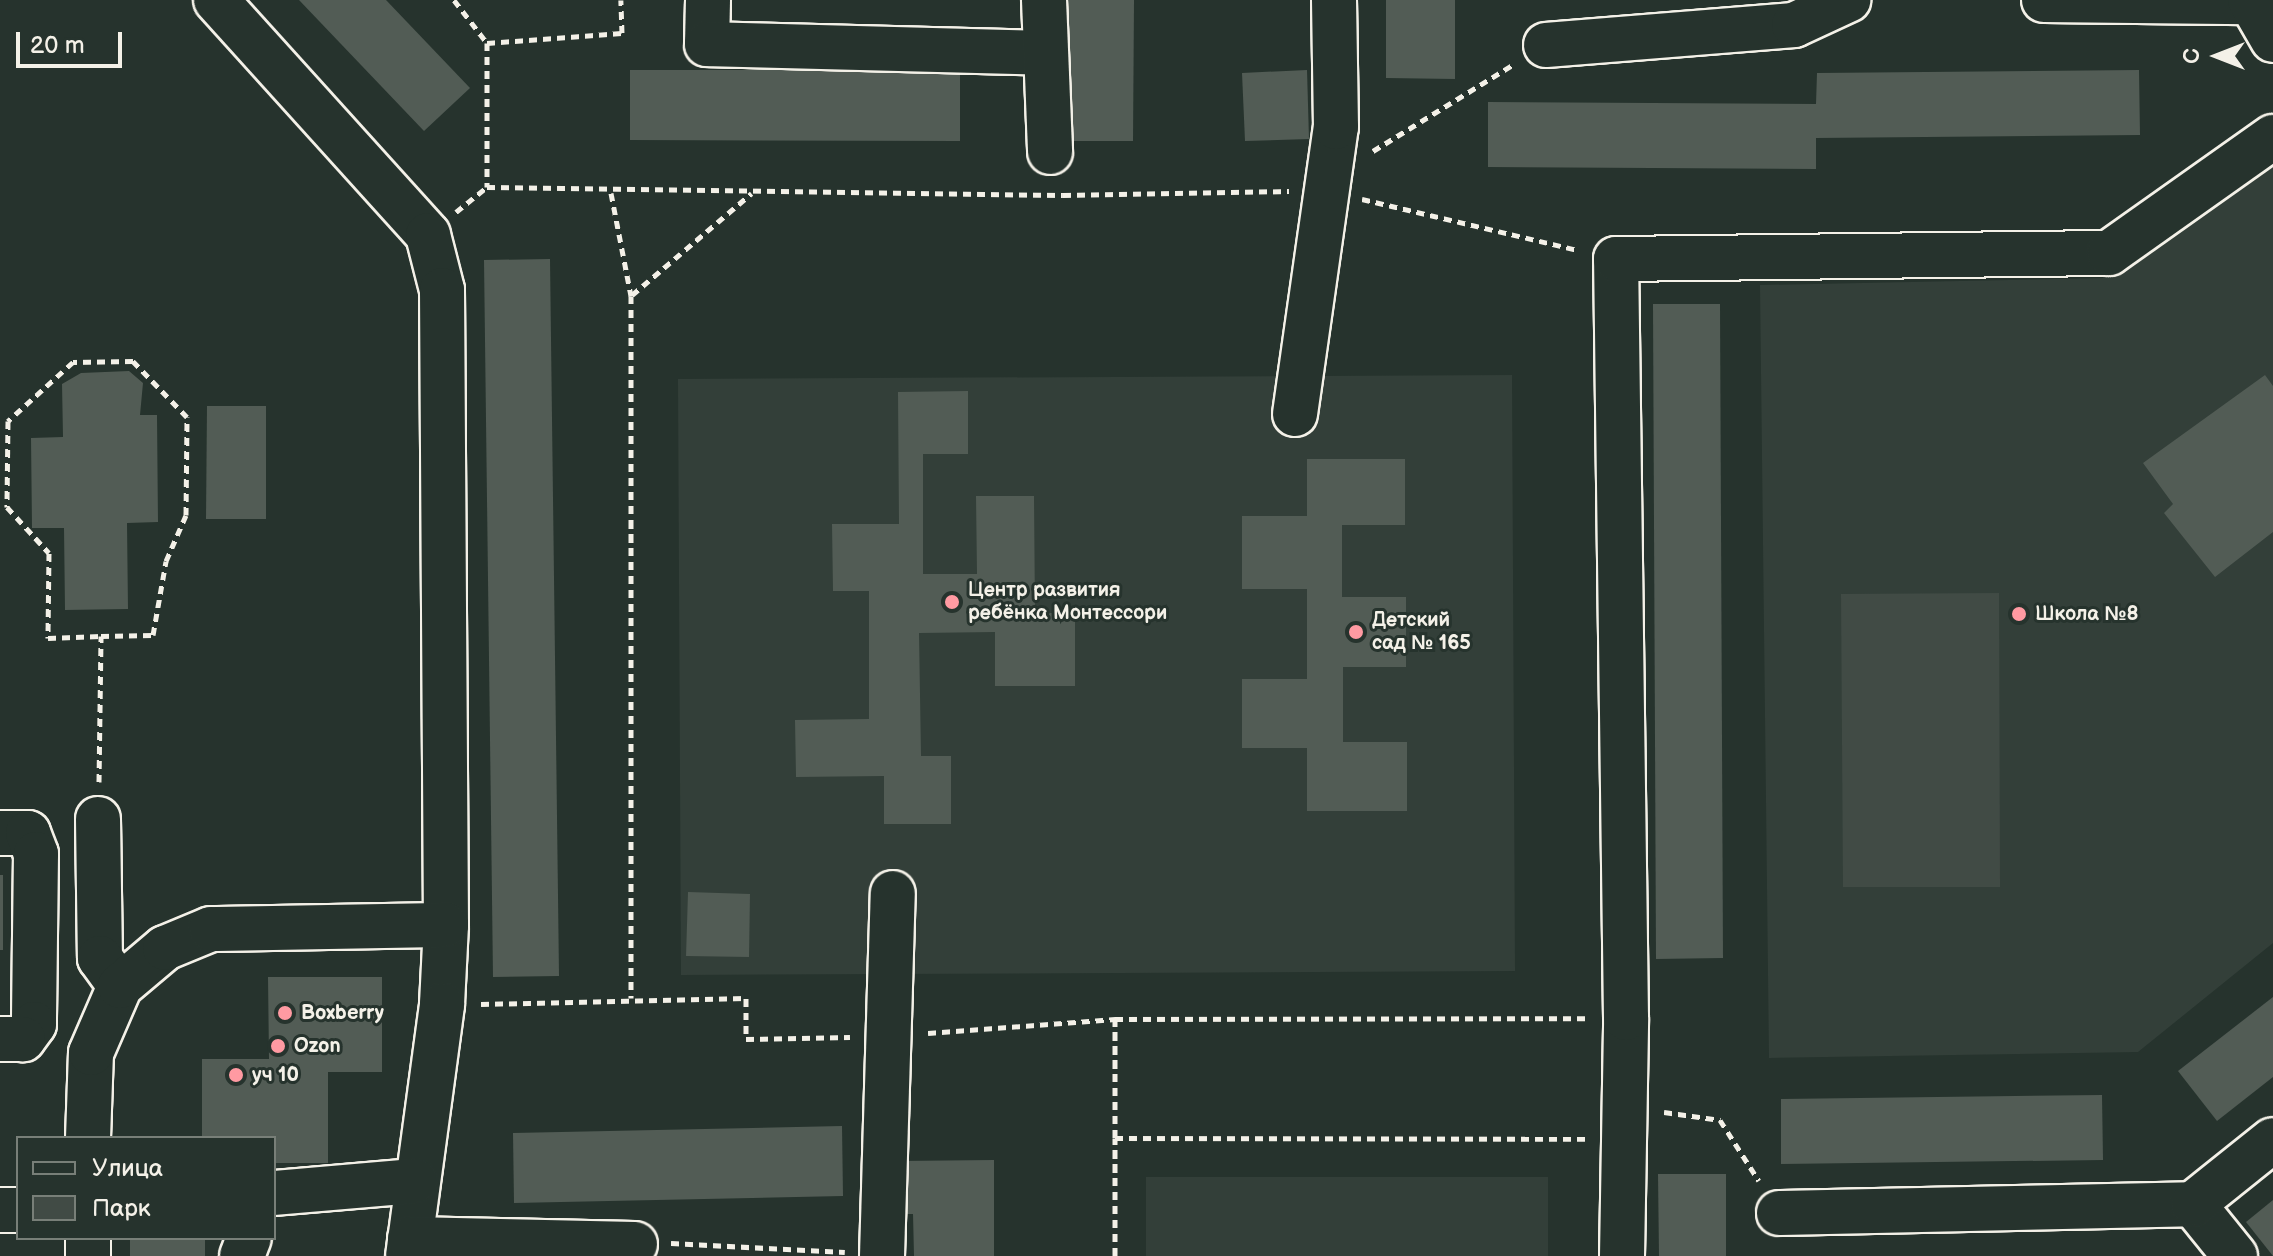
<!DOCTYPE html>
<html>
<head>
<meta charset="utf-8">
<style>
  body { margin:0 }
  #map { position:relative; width:2273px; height:1256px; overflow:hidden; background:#26332d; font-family:"Balsamiq Sans",sans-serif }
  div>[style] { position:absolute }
  .built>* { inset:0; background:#333f39 }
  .green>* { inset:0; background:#414b45 }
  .building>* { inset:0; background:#525c55 }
  .path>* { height:5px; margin-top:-2.5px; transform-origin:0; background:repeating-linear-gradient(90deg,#f4f1e8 0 8px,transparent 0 14px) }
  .roads { filter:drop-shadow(2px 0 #f4f1e8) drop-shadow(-2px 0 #f4f1e8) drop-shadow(0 2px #f4f1e8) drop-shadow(0 -2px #f4f1e8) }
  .minor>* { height:44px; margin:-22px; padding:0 22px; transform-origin:22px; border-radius:22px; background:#26332d }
  .dots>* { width:22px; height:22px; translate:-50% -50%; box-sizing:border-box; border:4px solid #26332d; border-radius:50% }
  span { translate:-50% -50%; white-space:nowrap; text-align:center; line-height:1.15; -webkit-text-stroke:6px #26332d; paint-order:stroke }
  .poi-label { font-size:20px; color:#f4f1e8; font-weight:700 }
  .left { translate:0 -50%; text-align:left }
  .legend { position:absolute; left:16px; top:1136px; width:260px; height:104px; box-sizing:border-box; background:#26332d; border:2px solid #787f78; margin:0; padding:10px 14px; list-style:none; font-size:24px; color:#f4f1e8 }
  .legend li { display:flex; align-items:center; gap:16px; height:40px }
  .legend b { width:40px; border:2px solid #787f78 }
  .north { position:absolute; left:2177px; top:16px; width:80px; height:80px; -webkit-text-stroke:6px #26332d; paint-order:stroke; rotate:270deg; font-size:22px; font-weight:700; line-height:32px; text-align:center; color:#f4f1e8 }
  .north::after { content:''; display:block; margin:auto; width:28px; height:36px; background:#f4f1e8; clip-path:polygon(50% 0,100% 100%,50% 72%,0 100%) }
  .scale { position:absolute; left:16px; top:32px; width:106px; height:36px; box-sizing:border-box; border:4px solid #f4f1e8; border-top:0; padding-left:10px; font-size:24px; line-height:28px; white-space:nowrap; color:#f4f1e8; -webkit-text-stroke:6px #26332d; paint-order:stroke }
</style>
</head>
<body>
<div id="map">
  <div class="built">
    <i style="clip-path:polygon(2273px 151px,2273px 943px,2138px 1052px,1769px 1058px,1760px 285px,2104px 278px)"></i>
    <i style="clip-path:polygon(1512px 375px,1515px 971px,681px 975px,678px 379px)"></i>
    <i style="clip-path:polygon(1146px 1177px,1548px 1177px,1548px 1256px,1146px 1256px)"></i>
  </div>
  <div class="green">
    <i style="clip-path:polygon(1999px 593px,2000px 887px,1843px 887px,1841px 594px)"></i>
  </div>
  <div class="building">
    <i style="clip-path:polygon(299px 0,386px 0,470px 88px,424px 131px)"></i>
    <i style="clip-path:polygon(1067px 0,1134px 0,1133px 141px,1066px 141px)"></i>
    <i style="clip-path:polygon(1386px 0,1455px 0,1455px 79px,1386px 78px)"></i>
    <i style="clip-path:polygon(630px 70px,960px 70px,960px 141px,630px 140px)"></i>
    <i style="clip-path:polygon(1307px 70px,1309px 139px,1245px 141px,1242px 73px)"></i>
    <i style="clip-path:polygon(2139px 70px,2140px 135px,1816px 138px,1816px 169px,1488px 167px,1488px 102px,1816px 104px,1817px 73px)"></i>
    <i style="clip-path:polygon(550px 259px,559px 976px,493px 977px,484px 260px)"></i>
    <i style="clip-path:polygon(1653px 304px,1720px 304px,1723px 958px,1656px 959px)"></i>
    <i style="clip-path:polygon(129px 371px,143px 383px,140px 415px,157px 415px,158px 522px,127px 523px,128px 609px,65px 610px,64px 528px,32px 528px,31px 438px,63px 437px,62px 384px,81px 373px)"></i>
    <i style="clip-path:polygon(2265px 375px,2273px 386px,2273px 532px,2215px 577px,2164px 513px,2173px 504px,2143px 463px)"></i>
    <i style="clip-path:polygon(968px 391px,968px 454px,923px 454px,923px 574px,977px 574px,976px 496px,1034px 496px,1035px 613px,1075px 613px,1075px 686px,995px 686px,995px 632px,919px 633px,921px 756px,951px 756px,951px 824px,884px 824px,884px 776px,796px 777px,795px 720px,869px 719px,869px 591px,833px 591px,832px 524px,899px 524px,898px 392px)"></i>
    <i style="clip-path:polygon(207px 406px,266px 406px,266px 519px,206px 519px)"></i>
    <i style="clip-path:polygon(1307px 459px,1405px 459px,1405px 525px,1342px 525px,1342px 597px,1406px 597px,1406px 667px,1343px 667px,1343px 742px,1407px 742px,1407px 811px,1307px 811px,1307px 748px,1242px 748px,1242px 679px,1307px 679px,1307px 589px,1242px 589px,1242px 516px,1307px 516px)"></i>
    <i style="clip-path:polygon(0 875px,3px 875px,3px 950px,0 950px)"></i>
    <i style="clip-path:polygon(688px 892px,750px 894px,749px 957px,686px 956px)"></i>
    <i style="clip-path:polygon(268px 977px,382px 977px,382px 1072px,328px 1072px,328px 1163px,274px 1163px,274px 1138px,202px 1138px,202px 1059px,269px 1059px)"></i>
    <i style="clip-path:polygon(2273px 997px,2273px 1077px,2217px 1121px,2178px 1071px)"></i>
    <i style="clip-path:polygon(2102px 1095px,2103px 1160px,1781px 1164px,1781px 1099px)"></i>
    <i style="clip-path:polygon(842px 1126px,843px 1196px,514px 1203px,513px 1133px)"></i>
    <i style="clip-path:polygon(994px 1160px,994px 1256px,914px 1256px,913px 1214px,898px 1214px,898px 1161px)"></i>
    <i style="clip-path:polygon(1658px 1174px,1726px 1174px,1726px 1256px,1659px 1256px)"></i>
    <i style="clip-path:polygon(2273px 1200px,2273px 1256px,2246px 1222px)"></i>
    <i style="clip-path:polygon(130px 1238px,205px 1238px,205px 1256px,130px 1256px)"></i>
  </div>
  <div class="path">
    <i style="left:454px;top:0;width:54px;rotate:52.5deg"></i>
    <i style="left:487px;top:43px;width:144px;rotate:90deg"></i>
    <i style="left:487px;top:43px;width:135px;rotate:-4.2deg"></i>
    <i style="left:622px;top:33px;width:33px;rotate:-92deg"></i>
    <i style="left:1373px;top:151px;width:166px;rotate:-31.7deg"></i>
    <i style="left:611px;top:193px;width:105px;rotate:79deg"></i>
    <i style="left:631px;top:296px;width:702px;rotate:90deg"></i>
    <i style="left:1362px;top:199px;width:222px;rotate:13.3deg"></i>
    <i style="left:456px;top:212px;width:40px;rotate:-39deg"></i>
    <i style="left:487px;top:187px;width:576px;rotate:0.8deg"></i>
    <i style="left:1063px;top:195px;width:226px;rotate:-1deg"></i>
    <i style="left:632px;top:295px;width:157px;rotate:-40.4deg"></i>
    <i style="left:99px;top:782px;width:146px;rotate:-89.2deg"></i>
    <i style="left:101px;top:636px;width:52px;rotate:-1.1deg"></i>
    <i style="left:153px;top:635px;width:75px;rotate:-80deg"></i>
    <i style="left:166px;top:561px;width:50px;rotate:-66.5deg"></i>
    <i style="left:186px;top:515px;width:98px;rotate:-89.4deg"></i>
    <i style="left:187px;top:417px;width:78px;rotate:-134deg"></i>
    <i style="left:133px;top:361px;width:60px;rotate:179deg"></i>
    <i style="left:73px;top:362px;width:88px;rotate:137.8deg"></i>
    <i style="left:8px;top:421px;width:86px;rotate:90.7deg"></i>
    <i style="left:7px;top:507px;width:62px;rotate:47.6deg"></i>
    <i style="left:49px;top:553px;width:85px;rotate:90.7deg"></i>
    <i style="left:48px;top:638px;width:53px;rotate:-2.2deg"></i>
    <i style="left:481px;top:1004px;width:265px;rotate:-1.3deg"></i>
    <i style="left:746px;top:998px;width:41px;rotate:90deg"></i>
    <i style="left:746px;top:1039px;width:104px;rotate:-1.1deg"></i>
    <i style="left:928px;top:1033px;width:188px;rotate:-4.3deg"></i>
    <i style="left:1115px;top:1019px;width:474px;rotate:-0.1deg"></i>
    <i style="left:1664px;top:1112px;width:57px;rotate:8.1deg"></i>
    <i style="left:1720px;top:1120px;width:72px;rotate:57.4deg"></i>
    <i style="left:1115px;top:1138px;width:119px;rotate:-90deg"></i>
    <i style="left:671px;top:1243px;width:174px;rotate:3deg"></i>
    <i style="left:1115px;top:1256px;width:118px;rotate:-90deg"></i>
    <i style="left:1115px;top:1138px;width:472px;rotate:0.1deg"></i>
  </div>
  <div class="roads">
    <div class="minor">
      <i style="left:216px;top:0;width:316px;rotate:47.9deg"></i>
      <i style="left:428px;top:235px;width:57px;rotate:75.7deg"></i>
      <i style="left:442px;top:290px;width:635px;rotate:89.64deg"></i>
      <i style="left:446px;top:925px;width:80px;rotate:92.9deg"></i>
      <i style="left:442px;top:1005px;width:253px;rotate:97.7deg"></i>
      <i style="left:708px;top:0;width:44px;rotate:91.3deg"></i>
      <i style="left:707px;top:44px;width:336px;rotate:1.5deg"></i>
      <i style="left:1044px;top:0;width:152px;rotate:87.7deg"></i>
      <i style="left:2044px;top:0;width:206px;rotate:0.6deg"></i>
      <i style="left:2250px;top:0;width:46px;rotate:60.1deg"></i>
      <i style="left:1546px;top:45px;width:249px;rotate:-4.6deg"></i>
      <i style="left:1794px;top:25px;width:60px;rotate:-24.8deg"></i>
      <i style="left:1295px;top:414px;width:290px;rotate:-81.9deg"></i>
      <i style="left:1336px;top:127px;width:127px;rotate:-90.9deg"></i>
      <i style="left:98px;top:819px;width:139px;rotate:89.2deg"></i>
      <i style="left:100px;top:958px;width:34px;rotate:54deg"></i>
      <i style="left:0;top:833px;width:28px"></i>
      <i style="left:28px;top:833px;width:22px;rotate:69deg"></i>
      <i style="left:36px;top:854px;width:170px;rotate:90.7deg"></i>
      <i style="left:34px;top:1024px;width:19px;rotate:126deg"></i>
      <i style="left:23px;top:1039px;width:23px;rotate:180deg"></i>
      <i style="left:88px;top:1138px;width:85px;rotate:-88deg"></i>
      <i style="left:91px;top:1053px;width:73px;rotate:-66.6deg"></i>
      <i style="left:120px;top:986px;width:59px;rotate:-40.2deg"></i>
      <i style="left:165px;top:948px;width:50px;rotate:-22.4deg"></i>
      <i style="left:211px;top:929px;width:235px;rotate:-1deg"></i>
      <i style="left:274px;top:1193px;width:142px;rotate:-4.9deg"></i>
      <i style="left:2193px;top:1204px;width:67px;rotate:51.1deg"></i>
      <i style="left:0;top:1210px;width:18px"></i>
      <i style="left:1779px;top:1213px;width:414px;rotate:-1.2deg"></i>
      <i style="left:2193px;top:1204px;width:102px;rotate:-38.7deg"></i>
      <i style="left:88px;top:1238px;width:18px;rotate:90deg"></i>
      <i style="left:410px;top:1239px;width:225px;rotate:1.3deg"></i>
      <i style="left:242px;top:1256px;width:19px;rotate:-69deg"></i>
      <i style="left:882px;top:1256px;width:363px;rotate:-88.3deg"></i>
      <i style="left:1622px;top:1256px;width:238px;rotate:-89deg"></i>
      <i style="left:1626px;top:1018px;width:759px;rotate:-90.75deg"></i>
      <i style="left:1616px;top:259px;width:493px;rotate:-0.7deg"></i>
      <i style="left:2109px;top:253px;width:201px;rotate:-35.3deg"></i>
    </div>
  </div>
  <div class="dots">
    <i style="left:952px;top:602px;background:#ff9aa2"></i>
    <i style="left:2019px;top:614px;background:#ff9aa2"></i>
    <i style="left:1356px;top:632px;background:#ff9aa2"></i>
    <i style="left:285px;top:1013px;background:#ff9aa2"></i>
    <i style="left:278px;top:1046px;background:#ff9aa2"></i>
    <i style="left:236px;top:1075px;background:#ff9aa2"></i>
  </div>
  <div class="poi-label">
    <span class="left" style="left:968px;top:602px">Центр развития<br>ребёнка Монтессори</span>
    <span class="left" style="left:2035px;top:614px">Школа №8</span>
    <span class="left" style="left:1372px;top:632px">Детский<br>сад № 165</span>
    <span class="left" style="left:301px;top:1013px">Boxberry</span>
    <span class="left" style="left:294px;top:1046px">Ozon</span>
    <span class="left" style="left:252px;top:1075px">уч 10</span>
  </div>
  <ul class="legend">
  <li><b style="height:10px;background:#26332d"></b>Улица</li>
  <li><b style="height:22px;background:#414b45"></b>Парк</li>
  </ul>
  <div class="north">С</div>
  <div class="scale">20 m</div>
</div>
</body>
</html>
